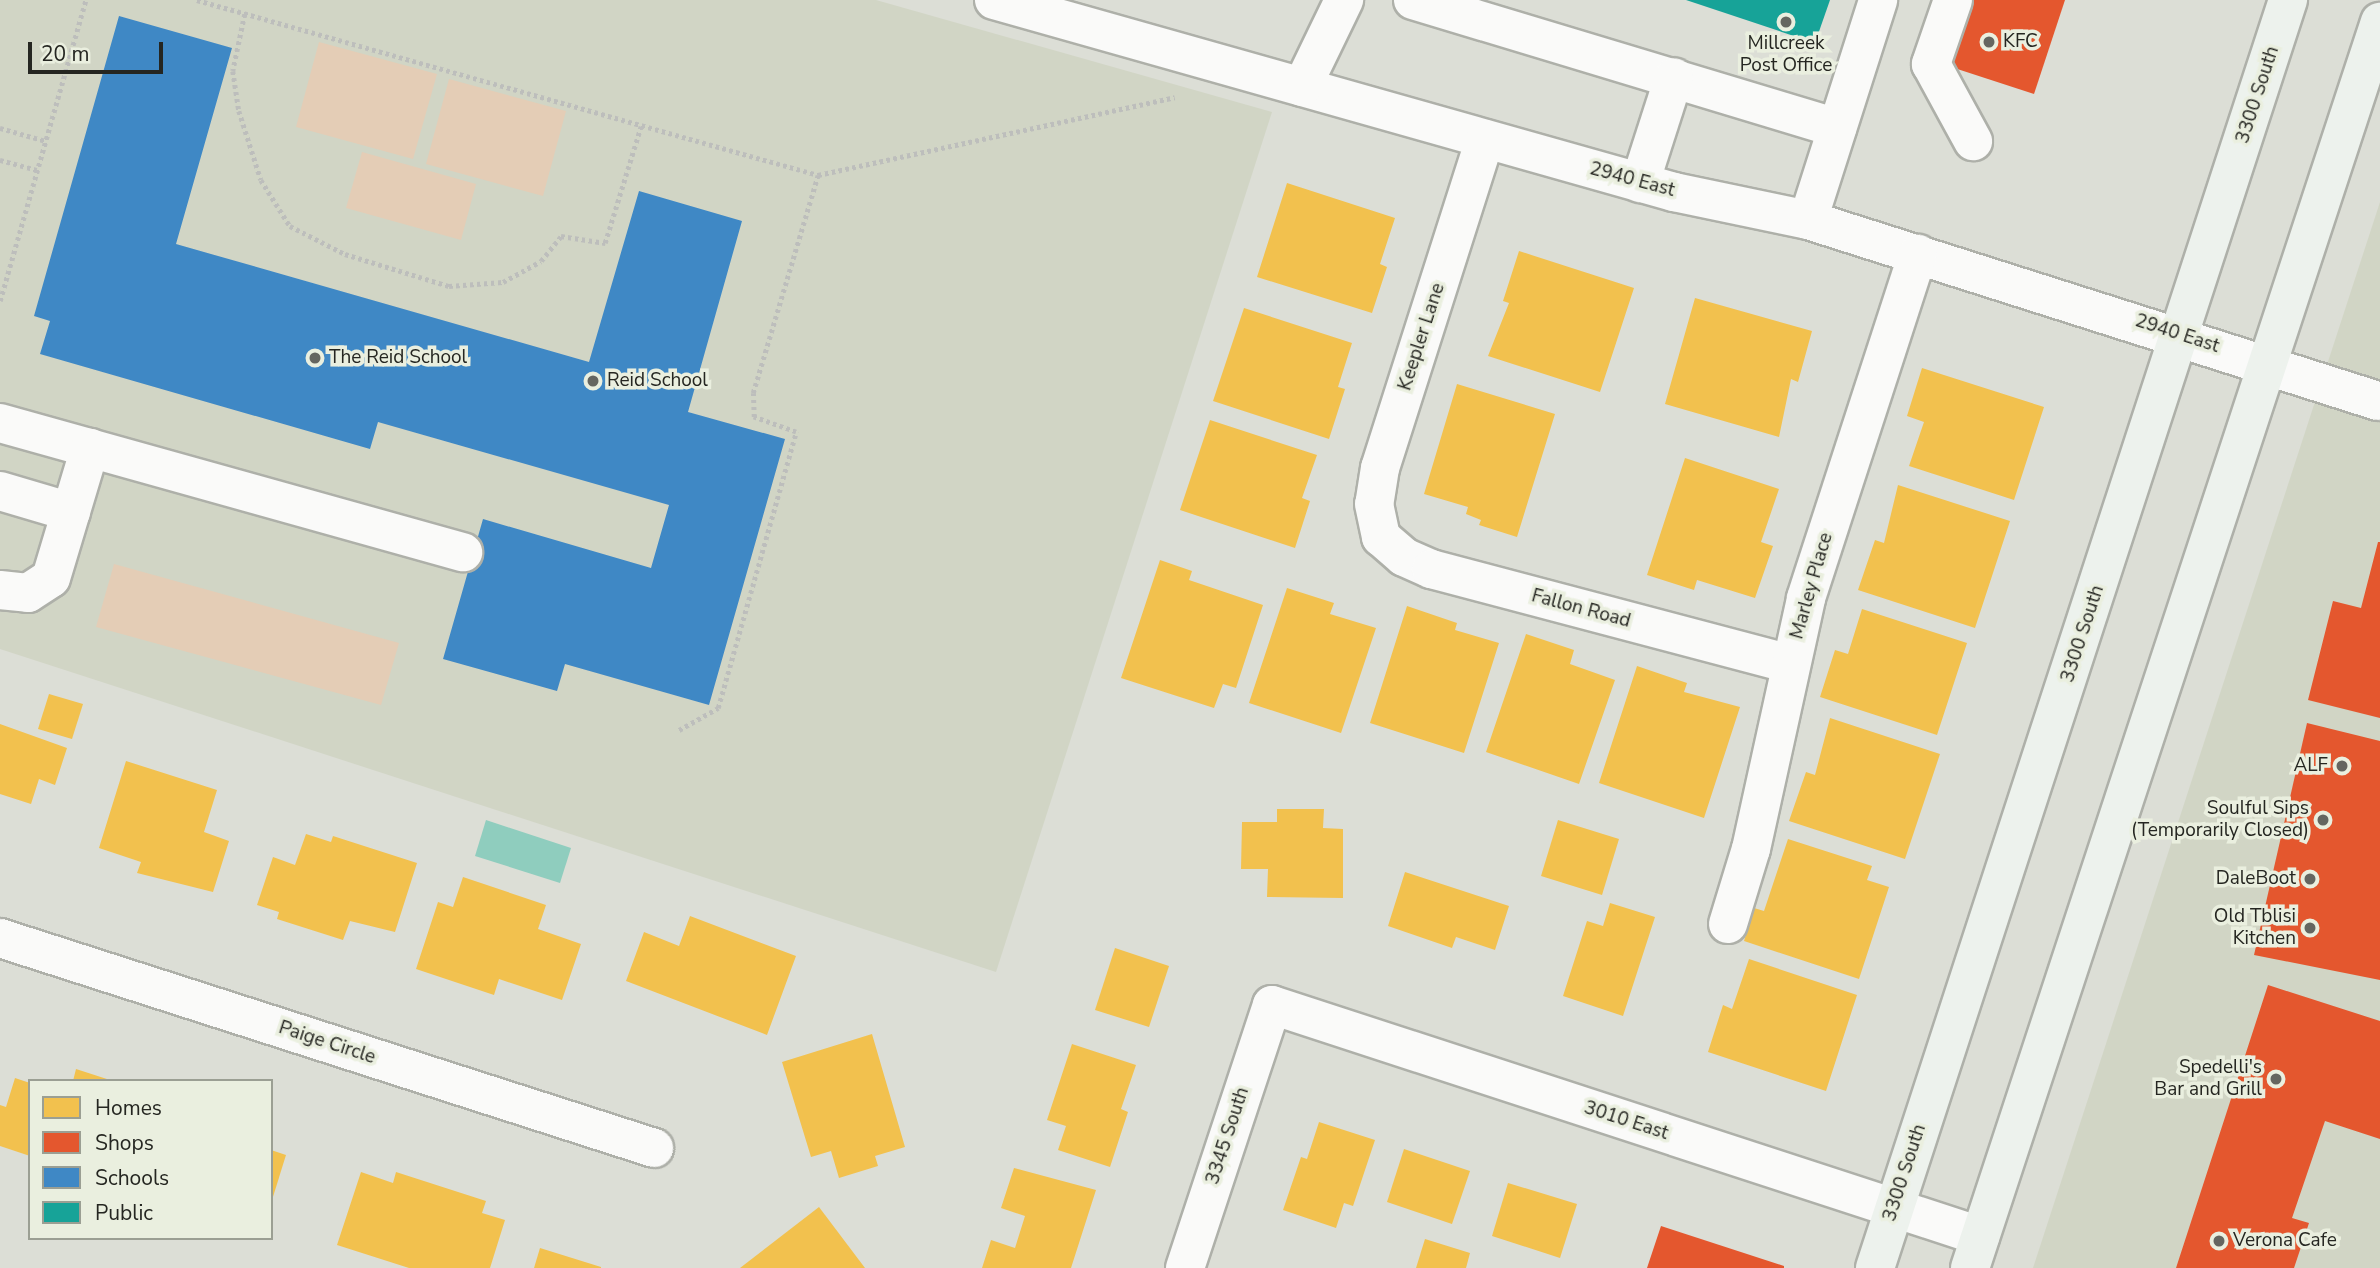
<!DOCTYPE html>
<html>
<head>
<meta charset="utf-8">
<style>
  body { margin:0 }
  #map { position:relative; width:2380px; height:1268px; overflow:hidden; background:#dcded6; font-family:"Nunito Sans",sans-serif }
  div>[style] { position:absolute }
  .built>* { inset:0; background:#d1d5c5 }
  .green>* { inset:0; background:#e4cdb6 }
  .water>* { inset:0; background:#8fcdbe }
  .homes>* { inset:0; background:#f2c14e }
  .shops>* { inset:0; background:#e4572e }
  .schools>* { inset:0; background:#3f88c5 }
  .public>* { inset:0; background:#17a398 }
  .path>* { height:4.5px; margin-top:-2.25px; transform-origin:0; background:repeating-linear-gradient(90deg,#bdbebc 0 3.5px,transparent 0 7px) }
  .roads { filter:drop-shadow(2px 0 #aeb0a9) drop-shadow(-2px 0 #aeb0a9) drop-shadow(0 2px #aeb0a9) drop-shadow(0 -2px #aeb0a9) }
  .minor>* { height:38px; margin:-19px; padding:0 19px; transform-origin:19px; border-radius:19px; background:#fafaf9 }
  .major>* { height:38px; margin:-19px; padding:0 19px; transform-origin:19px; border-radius:19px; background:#edf2ed }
  .dots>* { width:19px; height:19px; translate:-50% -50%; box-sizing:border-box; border:4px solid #eaefdf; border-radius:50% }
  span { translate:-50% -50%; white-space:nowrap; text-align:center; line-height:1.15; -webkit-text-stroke:7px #eaefdf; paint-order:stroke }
  .poi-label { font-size:19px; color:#252621 }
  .left { translate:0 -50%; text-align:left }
  .right { translate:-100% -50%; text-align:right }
  .street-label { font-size:19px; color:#252621 }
  .legend { position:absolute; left:28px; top:1079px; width:245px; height:161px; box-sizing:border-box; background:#eaefdf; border:2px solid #9b9f93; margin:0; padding:9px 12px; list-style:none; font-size:21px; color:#252621 }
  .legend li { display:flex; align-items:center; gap:14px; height:35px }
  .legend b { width:35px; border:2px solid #9b9f93 }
  .scale { position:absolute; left:28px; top:42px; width:135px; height:32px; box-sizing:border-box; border:4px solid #252621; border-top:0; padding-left:9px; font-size:21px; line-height:24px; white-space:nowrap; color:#252621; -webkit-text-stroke:5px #eaefdf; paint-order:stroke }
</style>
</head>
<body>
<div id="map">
  <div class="built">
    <i style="clip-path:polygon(0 0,876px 0,1272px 112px,996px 972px,0 649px)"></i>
    <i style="clip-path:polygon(2380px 202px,2380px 1268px,2033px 1268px)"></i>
  </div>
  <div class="green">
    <i style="clip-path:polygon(319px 42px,437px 74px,413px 159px,296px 127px)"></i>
    <i style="clip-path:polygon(449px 79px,566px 111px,543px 196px,426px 164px)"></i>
    <i style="clip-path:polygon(362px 152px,476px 184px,461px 240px,346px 208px)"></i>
    <i style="clip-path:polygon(114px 564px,399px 643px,381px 705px,96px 627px)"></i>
  </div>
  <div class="water">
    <i style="clip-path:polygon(486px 820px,571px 848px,560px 883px,475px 856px)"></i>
  </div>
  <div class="homes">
    <i style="clip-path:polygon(1287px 183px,1395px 218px,1380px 264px,1387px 267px,1372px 313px,1257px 277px)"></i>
    <i style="clip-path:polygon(1519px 251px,1634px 288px,1600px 392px,1488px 356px,1509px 303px,1503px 301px)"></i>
    <i style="clip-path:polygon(1695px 298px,1812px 331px,1798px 382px,1791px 379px,1779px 437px,1665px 404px)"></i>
    <i style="clip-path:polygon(1244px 308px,1352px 343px,1338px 387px,1345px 389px,1329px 439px,1213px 401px)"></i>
    <i style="clip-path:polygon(1922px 368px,2044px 407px,2014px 500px,1909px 466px,1924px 422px,1907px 416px)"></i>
    <i style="clip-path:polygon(1457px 384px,1555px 414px,1517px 537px,1479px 525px,1481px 520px,1466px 514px,1468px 507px,1424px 494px)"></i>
    <i style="clip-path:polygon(1210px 420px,1317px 455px,1302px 498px,1310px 501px,1295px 548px,1180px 510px)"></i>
    <i style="clip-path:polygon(1685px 458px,1779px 489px,1761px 542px,1773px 546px,1755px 598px,1697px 580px,1694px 590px,1647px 575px)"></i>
    <i style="clip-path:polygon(1898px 485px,2010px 521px,1975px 628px,1858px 590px,1875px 540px,1884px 543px)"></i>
    <i style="clip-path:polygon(1160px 560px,1192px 571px,1189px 580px,1263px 605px,1236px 688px,1223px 684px,1214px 708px,1121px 678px)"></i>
    <i style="clip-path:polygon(1287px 588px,1334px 603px,1330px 614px,1376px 628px,1341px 733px,1249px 703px)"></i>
    <i style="clip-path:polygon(1407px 606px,1457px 623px,1455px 630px,1499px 643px,1464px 753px,1370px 723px)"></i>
    <i style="clip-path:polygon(1862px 609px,1967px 643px,1937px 735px,1820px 697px,1835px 650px,1848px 654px)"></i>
    <i style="clip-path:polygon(1526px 634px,1574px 650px,1570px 664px,1615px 680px,1579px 784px,1486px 752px)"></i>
    <i style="clip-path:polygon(1637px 666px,1687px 683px,1684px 692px,1740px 707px,1704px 818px,1599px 783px)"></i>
    <i style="clip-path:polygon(49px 694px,83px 704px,72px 739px,38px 729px)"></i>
    <i style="clip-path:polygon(1830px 718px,1940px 754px,1905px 859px,1789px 821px,1806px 772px,1815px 775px)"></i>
    <i style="clip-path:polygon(0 724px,67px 748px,55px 785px,39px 779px,31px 804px,0 794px)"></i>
    <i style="clip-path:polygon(126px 761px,217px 790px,204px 832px,229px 841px,213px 892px,137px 873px,141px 862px,99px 848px)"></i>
    <i style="clip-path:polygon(1277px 809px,1324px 809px,1323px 828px,1343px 829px,1343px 898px,1267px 897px,1268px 869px,1241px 869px,1242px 822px,1277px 822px)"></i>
    <i style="clip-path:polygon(1558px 820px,1619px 839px,1602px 895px,1541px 876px)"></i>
    <i style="clip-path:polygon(306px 834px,331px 842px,333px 836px,417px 863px,395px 932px,350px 921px,343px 940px,277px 919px,279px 912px,257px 905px,273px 857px,295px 865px)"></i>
    <i style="clip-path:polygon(1788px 839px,1872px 866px,1867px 880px,1889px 887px,1859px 979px,1744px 941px,1754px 908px,1764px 911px)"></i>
    <i style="clip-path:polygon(1405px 872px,1509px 906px,1495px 950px,1456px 937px,1452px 948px,1388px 926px)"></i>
    <i style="clip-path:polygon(463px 877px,546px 905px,538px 929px,581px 944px,562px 1000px,499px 979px,494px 995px,416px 969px,438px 902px,453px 907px)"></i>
    <i style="clip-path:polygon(1610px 903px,1655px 917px,1623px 1016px,1563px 996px,1587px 921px,1603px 926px)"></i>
    <i style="clip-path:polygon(690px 916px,796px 956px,767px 1035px,626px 981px,644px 932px,679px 946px)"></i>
    <i style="clip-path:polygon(1115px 948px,1169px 966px,1149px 1027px,1095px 1010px)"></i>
    <i style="clip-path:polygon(1749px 959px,1857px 995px,1826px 1091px,1708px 1052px,1723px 1005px,1732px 1009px)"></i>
    <i style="clip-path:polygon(872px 1034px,905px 1147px,875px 1156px,878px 1166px,839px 1178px,831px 1151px,811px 1157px,782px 1062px)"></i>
    <i style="clip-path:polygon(1072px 1044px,1136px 1065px,1121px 1109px,1128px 1112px,1110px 1167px,1058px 1150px,1066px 1126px,1047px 1120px)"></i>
    <i style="clip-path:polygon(76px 1069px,110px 1080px,110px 1081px,73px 1081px)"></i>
    <i style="clip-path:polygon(15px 1078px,30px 1083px,30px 1156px,0 1146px,0 1105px,6px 1107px)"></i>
    <i style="clip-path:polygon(1319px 1122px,1375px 1140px,1353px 1206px,1344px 1203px,1336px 1228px,1283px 1210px,1301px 1157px,1307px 1159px)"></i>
    <i style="clip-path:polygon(1404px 1149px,1470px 1171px,1452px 1224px,1387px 1202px)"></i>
    <i style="clip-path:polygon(271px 1150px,286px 1155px,272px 1200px,271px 1200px)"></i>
    <i style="clip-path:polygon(1014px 1168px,1096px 1190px,1071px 1268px,982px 1268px,991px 1240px,1015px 1248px,1025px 1216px,1001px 1208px)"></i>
    <i style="clip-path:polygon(361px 1172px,393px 1183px,396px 1172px,486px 1201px,482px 1213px,505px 1220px,490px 1268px,409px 1268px,337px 1245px)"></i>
    <i style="clip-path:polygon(1508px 1183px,1577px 1204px,1560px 1258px,1492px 1236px)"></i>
    <i style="clip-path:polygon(819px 1207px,865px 1268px,740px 1268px)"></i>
    <i style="clip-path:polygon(1425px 1239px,1470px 1253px,1466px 1268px,1416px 1268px)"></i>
    <i style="clip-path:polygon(540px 1248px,601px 1267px,601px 1268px,534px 1268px)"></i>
  </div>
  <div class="shops">
    <i style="clip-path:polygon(1967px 0,2065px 0,2034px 94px,1945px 65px)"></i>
    <i style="clip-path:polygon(2378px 542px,2380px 542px,2380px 718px,2308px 700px,2333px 601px,2361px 608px)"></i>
    <i style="clip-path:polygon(2307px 723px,2380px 741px,2380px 980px,2254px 955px)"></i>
    <i style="clip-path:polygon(2268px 985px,2380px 1021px,2380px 1139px,2325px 1121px,2292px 1218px,2309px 1223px,2294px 1268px,2176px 1268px)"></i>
    <i style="clip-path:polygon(1661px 1226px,1784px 1266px,1784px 1268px,1647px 1268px)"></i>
  </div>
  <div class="schools">
    <i style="clip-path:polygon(119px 16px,232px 48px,176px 244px,589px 362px,639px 191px,742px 221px,688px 412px,785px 439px,709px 705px,565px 664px,557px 691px,443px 659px,483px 519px,651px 568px,669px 505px,378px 422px,370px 449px,40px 354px,50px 321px,34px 316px)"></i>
  </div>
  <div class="public">
    <i style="clip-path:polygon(1686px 0,1830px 0,1815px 43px)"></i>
  </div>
  <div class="path">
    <i style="left:197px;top:0;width:645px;rotate:15.74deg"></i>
    <i style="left:818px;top:175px;width:365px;rotate:-12.3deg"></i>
    <i style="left:245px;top:14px;width:58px;rotate:101.9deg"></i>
    <i style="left:233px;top:71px;width:40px;rotate:81.5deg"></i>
    <i style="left:239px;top:111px;width:72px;rotate:72.3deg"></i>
    <i style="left:261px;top:180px;width:54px;rotate:57.8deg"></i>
    <i style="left:290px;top:226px;width:62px;rotate:27deg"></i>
    <i style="left:345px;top:254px;width:109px;rotate:17.1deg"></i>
    <i style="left:449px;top:286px;width:54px;rotate:-4.2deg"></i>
    <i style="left:503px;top:282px;width:43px;rotate:-28.9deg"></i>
    <i style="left:541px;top:261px;width:32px;rotate:-51deg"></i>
    <i style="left:561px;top:236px;width:45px;rotate:9deg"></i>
    <i style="left:605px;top:243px;width:122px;rotate:-72.9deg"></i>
    <i style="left:0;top:128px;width:48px;rotate:15.8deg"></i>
    <i style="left:0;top:160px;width:38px;rotate:15deg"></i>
    <i style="left:0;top:301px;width:313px;rotate:-74.1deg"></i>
    <i style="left:679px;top:730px;width:45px;rotate:-29.4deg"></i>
    <i style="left:718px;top:708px;width:287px;rotate:-74.2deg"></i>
    <i style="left:796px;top:432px;width:45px;rotate:-160.3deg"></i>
    <i style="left:754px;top:417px;width:24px;rotate:-92deg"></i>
    <i style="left:753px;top:393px;width:227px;rotate:-73.4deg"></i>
  </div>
  <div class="roads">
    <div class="minor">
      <i style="left:994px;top:0;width:707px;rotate:15.77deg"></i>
      <i style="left:1674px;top:192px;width:137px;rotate:11.8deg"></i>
      <i style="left:1808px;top:220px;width:598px;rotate:17.62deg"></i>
      <i style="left:1413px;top:0;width:443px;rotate:16.8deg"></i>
      <i style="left:1953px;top:0;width:68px;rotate:109deg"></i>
      <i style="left:1931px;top:64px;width:88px;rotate:61.4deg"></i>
      <i style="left:1302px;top:87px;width:97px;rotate:-64.2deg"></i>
      <i style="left:1485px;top:139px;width:345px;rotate:107.7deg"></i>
      <i style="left:1380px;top:468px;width:36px;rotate:99deg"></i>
      <i style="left:1374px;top:504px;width:34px;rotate:78deg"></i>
      <i style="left:1381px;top:537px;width:30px;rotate:41deg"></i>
      <i style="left:1404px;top:557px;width:30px;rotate:24deg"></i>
      <i style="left:1431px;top:569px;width:371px;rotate:14.8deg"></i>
      <i style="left:1640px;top:183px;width:111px;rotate:-72.2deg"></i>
      <i style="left:1808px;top:220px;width:231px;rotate:-72.3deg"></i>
      <i style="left:0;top:423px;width:481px;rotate:15.6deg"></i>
      <i style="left:0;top:491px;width:74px;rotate:16.5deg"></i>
      <i style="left:0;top:590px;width:28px;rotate:6deg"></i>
      <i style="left:28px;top:593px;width:27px;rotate:-33deg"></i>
      <i style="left:51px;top:578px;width:136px;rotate:-73.3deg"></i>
      <i style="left:1728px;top:924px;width:78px;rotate:-73deg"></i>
      <i style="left:1751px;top:849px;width:257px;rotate:-77.6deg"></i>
      <i style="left:1806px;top:598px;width:362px;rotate:-72deg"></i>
      <i style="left:0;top:938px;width:687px;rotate:17.8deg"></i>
      <i style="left:1185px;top:1268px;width:277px;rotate:-71.7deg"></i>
      <i style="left:1272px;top:1005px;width:745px;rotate:18.07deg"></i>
    </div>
    <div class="major">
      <i style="left:1875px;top:1268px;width:1334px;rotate:-71.96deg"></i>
      <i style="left:1970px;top:1268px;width:1312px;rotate:-71.79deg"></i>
    </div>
  </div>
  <div class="dots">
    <i style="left:1786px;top:22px;background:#656660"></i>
    <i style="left:1989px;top:42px;background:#656660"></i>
    <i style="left:315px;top:358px;background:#656660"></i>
    <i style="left:593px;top:381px;background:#656660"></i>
    <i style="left:2342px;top:766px;background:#656660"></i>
    <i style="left:2323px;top:820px;background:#656660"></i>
    <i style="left:2310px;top:879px;background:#656660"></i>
    <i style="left:2310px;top:928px;background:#656660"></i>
    <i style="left:2276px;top:1079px;background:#656660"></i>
    <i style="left:2219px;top:1241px;background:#656660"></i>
  </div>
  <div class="poi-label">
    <span class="left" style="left:2003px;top:42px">KFC</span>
    <span style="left:1786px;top:55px">Millcreek<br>Post Office</span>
    <span class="left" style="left:329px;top:358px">The Reid School</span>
    <span class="left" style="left:607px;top:381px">Reid School</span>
    <span class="right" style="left:2328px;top:766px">ALF</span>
    <span class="right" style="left:2309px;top:820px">Soulful Sips<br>(Temporarily Closed)</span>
    <span class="right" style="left:2296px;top:879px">DaleBoot</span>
    <span class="right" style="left:2296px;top:928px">Old Tblisi<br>Kitchen</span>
    <span class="right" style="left:2262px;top:1079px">Spedelli's<br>Bar and Grill</span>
    <span class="left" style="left:2233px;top:1241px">Verona Cafe</span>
  </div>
  <div class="street-label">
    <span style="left:2258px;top:95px;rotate:-72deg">3300 South</span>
    <span style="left:1632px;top:180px;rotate:15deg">2940 East</span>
    <span style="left:2177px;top:334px;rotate:18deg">2940 East</span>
    <span style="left:1422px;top:337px;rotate:-72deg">Keepler Lane</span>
    <span style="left:1812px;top:586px;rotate:-74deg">Marley Place</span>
    <span style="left:1581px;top:609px;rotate:15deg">Fallon Road</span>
    <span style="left:2083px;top:634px;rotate:-72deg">3300 South</span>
    <span style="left:327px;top:1043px;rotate:18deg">Paige Circle</span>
    <span style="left:1626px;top:1121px;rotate:18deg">3010 East</span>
    <span style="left:1228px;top:1136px;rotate:-72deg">3345 South</span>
    <span style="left:1905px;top:1173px;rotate:-72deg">3300 South</span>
  </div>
  <ul class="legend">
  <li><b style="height:19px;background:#f2c14e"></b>Homes</li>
  <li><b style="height:19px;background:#e4572e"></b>Shops</li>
  <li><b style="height:19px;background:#3f88c5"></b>Schools</li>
  <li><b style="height:19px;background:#17a398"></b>Public</li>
  </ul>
  <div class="scale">20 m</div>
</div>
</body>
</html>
